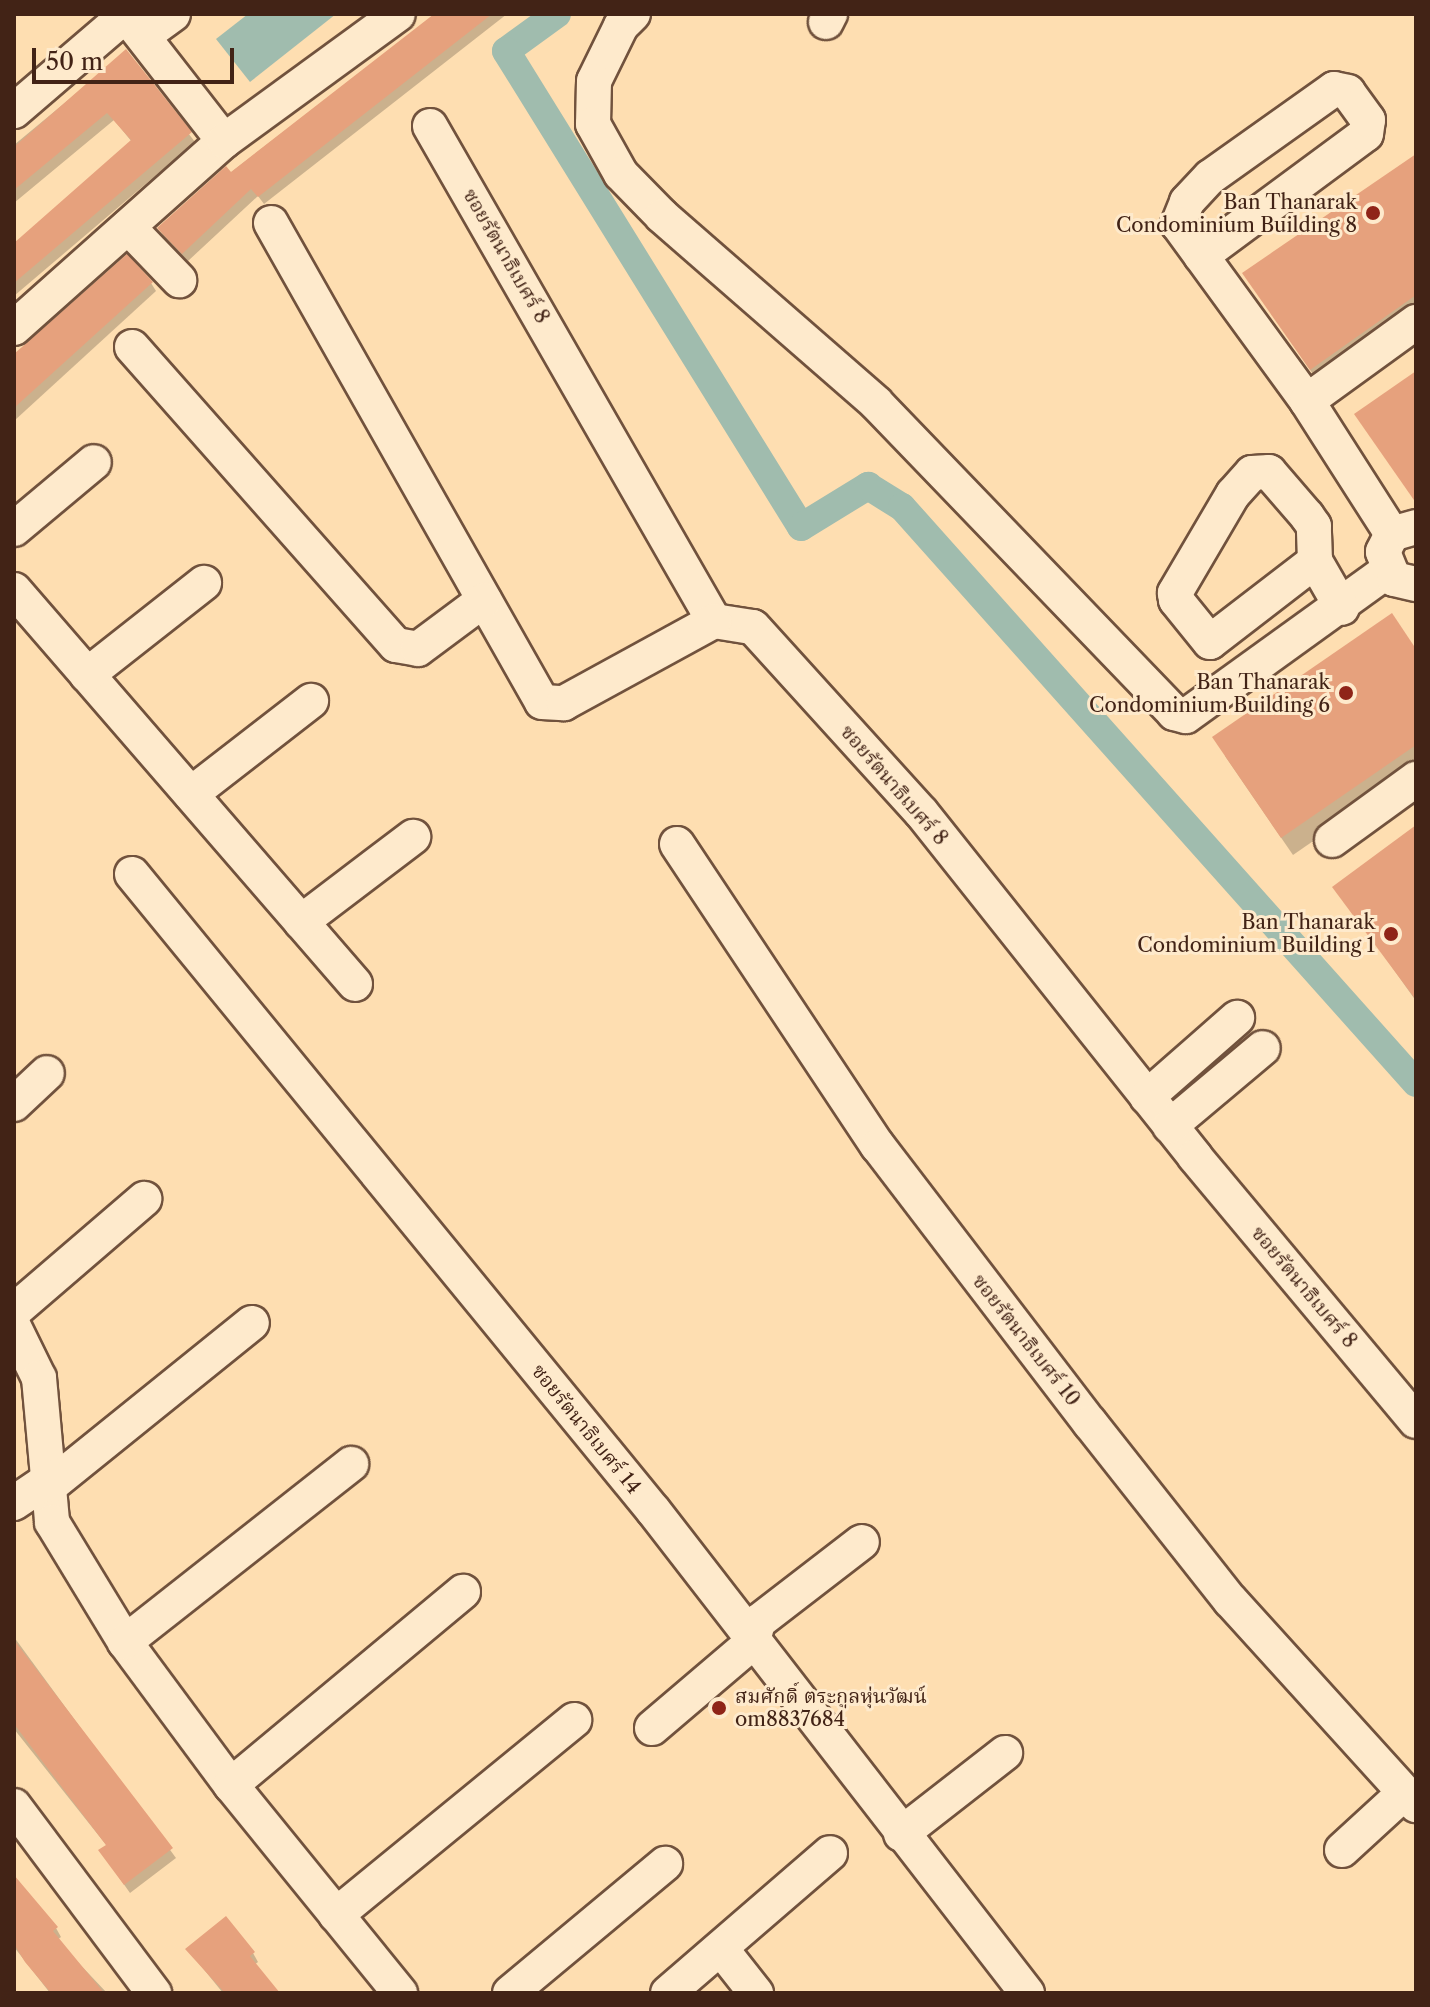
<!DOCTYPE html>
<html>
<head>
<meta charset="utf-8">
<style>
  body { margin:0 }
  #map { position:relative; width:1430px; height:2007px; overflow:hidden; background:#fedeb1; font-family:"Libre Caslon Text","Noto Serif Thai",serif }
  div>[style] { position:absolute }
  .water>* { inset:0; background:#a0bcae }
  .shadow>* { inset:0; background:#0003 }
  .canal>* { height:28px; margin:-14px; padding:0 14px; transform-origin:14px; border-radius:14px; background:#a0bcae }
  .building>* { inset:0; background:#e6a17d }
  .roads { filter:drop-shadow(2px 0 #71523d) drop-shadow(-2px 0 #71523d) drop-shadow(0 2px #71523d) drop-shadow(0 -2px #71523d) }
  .minor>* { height:34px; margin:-17px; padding:0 17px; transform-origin:17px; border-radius:17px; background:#feeacc }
  .dots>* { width:22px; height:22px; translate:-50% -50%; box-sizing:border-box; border:4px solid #feeacc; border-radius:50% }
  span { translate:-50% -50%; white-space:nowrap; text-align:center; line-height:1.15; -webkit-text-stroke:6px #feeacc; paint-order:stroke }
  .poi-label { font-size:20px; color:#422316 }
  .right { translate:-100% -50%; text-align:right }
  .left { translate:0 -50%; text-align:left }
  .street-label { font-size:20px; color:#422316 }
  .frame { position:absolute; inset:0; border:16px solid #422316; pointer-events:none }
  .scale { position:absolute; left:32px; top:48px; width:202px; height:36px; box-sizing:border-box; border:4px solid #422316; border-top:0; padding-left:10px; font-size:24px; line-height:28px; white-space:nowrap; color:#422316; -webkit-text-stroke:6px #feeacc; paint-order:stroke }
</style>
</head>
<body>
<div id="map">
  <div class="water">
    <i style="clip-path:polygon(248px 14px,336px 14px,250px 82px,216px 39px)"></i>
  </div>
  <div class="shadow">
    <i style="clip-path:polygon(436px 14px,507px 14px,264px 204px,258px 196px,188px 261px,164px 237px,159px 228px)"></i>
    <i style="clip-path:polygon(126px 52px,195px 142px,14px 296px,14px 246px,132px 142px,114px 120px,14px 203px,14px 145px)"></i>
    <i style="clip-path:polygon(1416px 156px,1416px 320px,1321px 386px,1245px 274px)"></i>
    <i style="clip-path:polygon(151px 283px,156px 291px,14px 421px,14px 357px)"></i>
    <i style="clip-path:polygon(1416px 652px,1416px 770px,1293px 855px,1225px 756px)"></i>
    <i style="clip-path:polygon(1416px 827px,1416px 1001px,1335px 887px)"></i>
    <i style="clip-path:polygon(14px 1637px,176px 1858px,130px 1893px,106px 1859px,107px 1846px,14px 1729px)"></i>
    <i style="clip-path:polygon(14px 1876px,56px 1928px,61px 1937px,57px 1940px,107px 1993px,50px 1993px,14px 1947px)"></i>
    <i style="clip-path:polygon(188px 1950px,253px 1953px,258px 1962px,254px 1965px,278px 1993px,223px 1993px)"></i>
  </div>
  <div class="canal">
    <i style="left:557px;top:14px;width:63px;rotate:144deg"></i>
    <i style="left:506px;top:51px;width:560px;rotate:58.21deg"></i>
    <i style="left:801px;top:527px;width:79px;rotate:-31.5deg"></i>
    <i style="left:868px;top:486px;width:40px;rotate:32deg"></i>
    <i style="left:902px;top:507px;width:772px;rotate:48.26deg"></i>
  </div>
  <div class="building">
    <i style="clip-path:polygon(434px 14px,492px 14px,258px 197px,251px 189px,182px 254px,157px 228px,226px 166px,231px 172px)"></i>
    <i style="clip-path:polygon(126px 49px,192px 132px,14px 283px,14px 243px,131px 140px,107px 113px,14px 190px,14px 147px)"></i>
    <i style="clip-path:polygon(1416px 154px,1416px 295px,1310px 370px,1242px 273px)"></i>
    <i style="clip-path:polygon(127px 254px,153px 282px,14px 408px,14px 354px)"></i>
    <i style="clip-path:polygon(1416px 371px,1416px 503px,1354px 414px)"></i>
    <i style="clip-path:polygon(1392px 613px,1416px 649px,1416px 745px,1281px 838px,1212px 737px)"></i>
    <i style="clip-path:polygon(1416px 825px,1416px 1000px,1332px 887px)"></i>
    <i style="clip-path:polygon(14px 1640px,173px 1848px,124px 1885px,98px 1850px,106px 1845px,14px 1724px)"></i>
    <i style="clip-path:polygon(14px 1875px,58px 1927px,53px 1931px,104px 1993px,51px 1993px,25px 1962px,14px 1944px)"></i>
    <i style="clip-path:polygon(226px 1916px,255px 1952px,250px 1956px,280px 1993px,225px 1993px,185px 1949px)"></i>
  </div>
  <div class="roads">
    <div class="minor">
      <i style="left:125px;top:14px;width:161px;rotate:52.1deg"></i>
      <i style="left:633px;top:14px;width:17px;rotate:135deg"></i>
      <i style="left:621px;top:26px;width:61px;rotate:116.1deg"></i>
      <i style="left:594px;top:81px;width:43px;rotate:91.3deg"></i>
      <i style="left:593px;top:124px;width:57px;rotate:60.8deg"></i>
      <i style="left:621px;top:174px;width:59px;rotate:45.7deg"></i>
      <i style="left:662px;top:216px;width:284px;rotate:41.1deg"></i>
      <i style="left:876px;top:403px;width:430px;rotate:46.1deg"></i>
      <i style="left:1174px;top:713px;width:12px;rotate:14deg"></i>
      <i style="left:1186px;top:716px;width:248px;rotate:-35.8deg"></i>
      <i style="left:826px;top:22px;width:9px;rotate:-63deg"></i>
      <i style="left:143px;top:36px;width:37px;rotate:-36deg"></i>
      <i style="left:14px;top:111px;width:148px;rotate:-40.6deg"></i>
      <i style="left:430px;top:126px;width:571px;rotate:60.16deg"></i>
      <i style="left:714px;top:621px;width:39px;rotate:9deg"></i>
      <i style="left:753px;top:627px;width:250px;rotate:47.8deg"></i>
      <i style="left:921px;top:812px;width:441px;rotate:51.5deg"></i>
      <i style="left:1195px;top:1157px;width:344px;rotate:50.1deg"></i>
      <i style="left:271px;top:223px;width:550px;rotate:60.5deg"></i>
      <i style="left:542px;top:702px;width:22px;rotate:3deg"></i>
      <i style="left:564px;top:703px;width:171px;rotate:-28.7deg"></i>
      <i style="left:128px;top:227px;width:74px;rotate:46.1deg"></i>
      <i style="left:1201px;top:256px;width:205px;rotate:-36.5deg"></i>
      <i style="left:1366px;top:134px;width:14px;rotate:-82deg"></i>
      <i style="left:1368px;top:120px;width:34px;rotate:-126deg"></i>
      <i style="left:1348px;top:92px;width:14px;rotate:-168deg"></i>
      <i style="left:1334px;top:89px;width:152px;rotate:144.6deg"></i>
      <i style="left:1210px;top:177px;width:34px;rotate:133deg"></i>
      <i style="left:1187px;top:202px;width:24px;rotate:112deg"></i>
      <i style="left:1178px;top:224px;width:219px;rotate:53.9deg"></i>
      <i style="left:1307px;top:401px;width:158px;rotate:57.4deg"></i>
      <i style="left:14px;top:328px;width:281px;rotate:-41.7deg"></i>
      <i style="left:224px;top:141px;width:215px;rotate:-36.1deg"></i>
      <i style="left:132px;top:347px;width:398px;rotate:48.5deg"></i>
      <i style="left:396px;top:645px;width:22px;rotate:10deg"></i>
      <i style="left:418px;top:649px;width:82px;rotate:-36.6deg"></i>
      <i style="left:1307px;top:401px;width:135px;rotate:-35.9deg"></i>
      <i style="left:1416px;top:527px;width:25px;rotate:164deg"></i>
      <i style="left:1392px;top:534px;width:20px;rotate:117deg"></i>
      <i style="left:1383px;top:552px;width:29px;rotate:68deg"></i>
      <i style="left:1394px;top:579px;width:23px;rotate:13deg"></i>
      <i style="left:14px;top:529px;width:104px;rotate:-39.9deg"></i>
      <i style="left:1315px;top:561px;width:35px;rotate:-92deg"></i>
      <i style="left:1314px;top:526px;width:12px;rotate:-125deg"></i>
      <i style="left:1307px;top:516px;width:58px;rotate:-130.8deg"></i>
      <i style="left:1269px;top:472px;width:17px;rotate:177deg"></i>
      <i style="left:1252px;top:473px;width:28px;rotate:132deg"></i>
      <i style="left:1233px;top:494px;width:115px;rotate:120.4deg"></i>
      <i style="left:1175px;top:593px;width:7px;rotate:82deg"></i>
      <i style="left:1176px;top:600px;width:54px;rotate:51deg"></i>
      <i style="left:1210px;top:642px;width:133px;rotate:-37.6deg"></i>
      <i style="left:1315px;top:561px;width:54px;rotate:60.1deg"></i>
      <i style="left:14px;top:590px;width:521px;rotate:49.12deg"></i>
      <i style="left:87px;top:675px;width:149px;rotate:-38.2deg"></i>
      <i style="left:191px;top:794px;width:152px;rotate:-37.8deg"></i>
      <i style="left:1332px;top:840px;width:104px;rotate:-36deg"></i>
      <i style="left:677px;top:844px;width:363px;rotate:56.4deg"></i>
      <i style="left:878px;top:1146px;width:349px;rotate:52.6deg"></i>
      <i style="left:1090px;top:1423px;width:226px;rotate:51.7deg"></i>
      <i style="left:1230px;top:1600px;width:277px;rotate:47.8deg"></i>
      <i style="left:132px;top:874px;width:822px;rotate:50.68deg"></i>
      <i style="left:653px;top:1510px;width:611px;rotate:52.25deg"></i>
      <i style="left:301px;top:922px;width:141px;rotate:-37.2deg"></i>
      <i style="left:1147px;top:1097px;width:120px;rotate:-41.3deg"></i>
      <i style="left:14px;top:1104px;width:45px;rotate:-43.2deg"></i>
      <i style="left:1170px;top:1126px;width:121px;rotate:-40deg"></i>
      <i style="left:14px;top:1311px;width:172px;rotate:-40.7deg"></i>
      <i style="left:14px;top:1327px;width:57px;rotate:63.9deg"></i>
      <i style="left:39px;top:1378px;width:145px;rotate:84.8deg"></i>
      <i style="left:52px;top:1522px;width:140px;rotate:58.7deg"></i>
      <i style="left:125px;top:1642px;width:178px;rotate:53.5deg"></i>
      <i style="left:231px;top:1785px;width:268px;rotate:50.9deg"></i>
      <i style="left:51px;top:1485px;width:258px;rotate:-38.9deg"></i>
      <i style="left:14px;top:1503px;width:45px;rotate:-34deg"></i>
      <i style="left:125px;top:1642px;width:288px;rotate:-38.2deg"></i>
      <i style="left:652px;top:1728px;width:133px;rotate:-40.4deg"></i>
      <i style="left:753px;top:1642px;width:21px;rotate:-76deg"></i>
      <i style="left:758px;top:1622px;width:131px;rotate:-37.6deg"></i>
      <i style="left:231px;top:1785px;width:302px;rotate:-39.8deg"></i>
      <i style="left:14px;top:1806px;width:234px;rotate:53.2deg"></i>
      <i style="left:901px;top:1834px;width:132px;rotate:-37.9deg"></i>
      <i style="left:1342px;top:1850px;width:84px;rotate:-42.6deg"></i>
      <i style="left:336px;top:1915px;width:308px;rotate:-39.3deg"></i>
      <i style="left:722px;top:1950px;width:55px;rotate:51.7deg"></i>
      <i style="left:510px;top:1993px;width:202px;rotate:-39.8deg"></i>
      <i style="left:668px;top:1993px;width:214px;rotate:-40.8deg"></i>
    </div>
  </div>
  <div class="dots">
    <i style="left:1373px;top:213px;background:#8f2418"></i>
    <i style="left:1346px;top:693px;background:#8f2418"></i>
    <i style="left:1391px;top:934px;background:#8f2418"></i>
    <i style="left:719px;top:1708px;background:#8f2418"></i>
  </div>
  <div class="poi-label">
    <span class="right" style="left:1357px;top:214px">Ban Thanarak<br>Condominium Building 8</span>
    <span class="right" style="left:1330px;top:694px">Ban Thanarak<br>Condominium Building 6</span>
    <span class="right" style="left:1375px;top:934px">Ban Thanarak<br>Condominium Building 1</span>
    <span class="left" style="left:735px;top:1708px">สมศักดิ์ ตระกูลหุ่นวัฒน์<br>om8837684</span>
  </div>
  <div class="street-label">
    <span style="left:506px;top:256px;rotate:60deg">ซอยรัตนาธิเบศร์ 8</span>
    <span style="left:894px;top:785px;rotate:49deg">ซอยรัตนาธิเบศร์ 8</span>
    <span style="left:1304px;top:1287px;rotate:50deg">ซอยรัตนาธิเบศร์ 8</span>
    <span style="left:1026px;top:1340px;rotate:52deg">ซอยรัตนาธิเบศร์ 10</span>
    <span style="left:586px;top:1429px;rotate:51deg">ซอยรัตนาธิเบศร์ 14</span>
  </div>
  <div class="frame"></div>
  <div class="scale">50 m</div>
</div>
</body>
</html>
